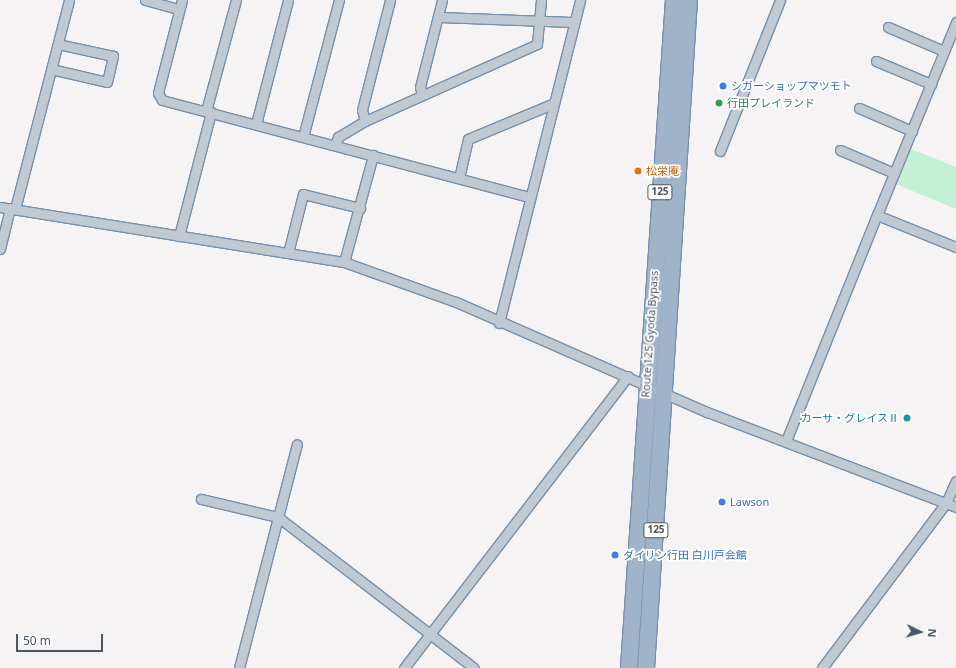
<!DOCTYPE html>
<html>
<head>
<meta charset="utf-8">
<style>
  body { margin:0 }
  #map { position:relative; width:956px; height:668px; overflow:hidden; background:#f5f3f3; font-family:"Noto Sans","Noto Sans JP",sans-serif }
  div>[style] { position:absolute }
  .green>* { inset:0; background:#c3f1d5 }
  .roads { filter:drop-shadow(1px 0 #7690ad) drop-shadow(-1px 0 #7690ad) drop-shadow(0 1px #7690ad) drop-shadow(0 -1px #7690ad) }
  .minor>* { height:9px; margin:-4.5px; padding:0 4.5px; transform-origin:4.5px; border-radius:4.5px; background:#c1cad2 }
  .trunk>* { height:16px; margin:-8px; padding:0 8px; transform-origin:8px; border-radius:8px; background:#9fb4c9 }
  .dots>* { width:11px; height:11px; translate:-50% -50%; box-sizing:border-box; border:2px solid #fff; border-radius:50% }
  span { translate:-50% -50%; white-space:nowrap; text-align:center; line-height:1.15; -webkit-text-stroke:3.5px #fff; paint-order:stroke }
  .shield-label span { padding:1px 3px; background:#fff; border:1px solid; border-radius:3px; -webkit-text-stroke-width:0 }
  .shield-label { font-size:10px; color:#4a5661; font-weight:700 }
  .shop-label { font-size:11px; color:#366cbe }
  .left { translate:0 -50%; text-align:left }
  .leisure-label { font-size:11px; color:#27864d }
  .food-label { font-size:11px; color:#c56008 }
  .street-label { font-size:11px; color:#4a5661 }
  .culture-label { font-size:11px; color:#0d838f }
  .right { translate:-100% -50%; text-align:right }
  .north { position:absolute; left:900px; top:612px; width:40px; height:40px; -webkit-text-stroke:3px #fff; paint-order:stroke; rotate:95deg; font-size:11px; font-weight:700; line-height:16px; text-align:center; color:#4a5661 }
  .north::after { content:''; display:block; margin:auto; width:14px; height:18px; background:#4a5661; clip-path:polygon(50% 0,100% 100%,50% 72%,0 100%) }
  .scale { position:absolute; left:16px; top:634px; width:87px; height:18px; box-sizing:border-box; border:2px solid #4a5661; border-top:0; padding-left:5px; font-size:12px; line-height:14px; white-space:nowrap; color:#4a5661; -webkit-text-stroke:3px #fff; paint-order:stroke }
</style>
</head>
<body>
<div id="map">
  <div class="green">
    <i style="clip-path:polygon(909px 148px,956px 167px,956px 209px,896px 184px)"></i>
  </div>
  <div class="roads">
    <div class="minor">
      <i style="left:145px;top:0;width:35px;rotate:15deg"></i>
      <i style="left:182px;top:0;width:96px;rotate:104.5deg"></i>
      <i style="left:158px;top:93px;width:8px;rotate:60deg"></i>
      <i style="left:162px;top:100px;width:380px;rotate:14.8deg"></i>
      <i style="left:438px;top:17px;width:136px;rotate:2.1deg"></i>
      <i style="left:888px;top:27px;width:61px;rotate:23.2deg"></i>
      <i style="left:876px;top:61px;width:60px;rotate:22.7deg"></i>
      <i style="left:51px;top:69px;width:57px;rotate:13.1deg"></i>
      <i style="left:107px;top:82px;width:27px;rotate:-77deg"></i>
      <i style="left:113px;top:56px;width:56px;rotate:-167.7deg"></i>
      <i style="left:422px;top:95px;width:8px;rotate:-104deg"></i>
      <i style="left:420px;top:87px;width:90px;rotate:-75.8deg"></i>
      <i style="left:859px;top:108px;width:58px;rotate:23.5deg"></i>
      <i style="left:206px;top:111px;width:115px;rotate:-74.9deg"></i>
      <i style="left:365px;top:121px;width:11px;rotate:-105deg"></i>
      <i style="left:362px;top:110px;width:114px;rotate:-75.7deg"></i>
      <i style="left:256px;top:124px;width:128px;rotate:-75.5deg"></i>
      <i style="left:303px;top:137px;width:142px;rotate:-75.3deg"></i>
      <i style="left:335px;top:145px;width:9px;rotate:-69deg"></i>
      <i style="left:338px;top:137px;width:31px;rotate:-31deg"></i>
      <i style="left:365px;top:121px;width:188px;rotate:-24.1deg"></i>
      <i style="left:537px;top:44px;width:44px;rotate:-84.8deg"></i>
      <i style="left:840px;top:150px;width:59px;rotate:23.1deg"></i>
      <i style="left:720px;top:151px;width:162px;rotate:-68.3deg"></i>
      <i style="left:459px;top:178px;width:40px;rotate:-77deg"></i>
      <i style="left:468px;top:139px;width:91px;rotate:-22.6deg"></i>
      <i style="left:0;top:207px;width:348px;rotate:9.1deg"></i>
      <i style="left:344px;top:262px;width:119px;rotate:19.7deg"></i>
      <i style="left:456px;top:302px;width:274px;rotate:23.7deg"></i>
      <i style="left:707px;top:412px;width:267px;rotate:20.9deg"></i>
      <i style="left:15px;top:209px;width:216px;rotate:-75.5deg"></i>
      <i style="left:877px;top:215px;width:209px;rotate:-67.7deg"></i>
      <i style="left:179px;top:236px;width:128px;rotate:-75.5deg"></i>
      <i style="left:0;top:249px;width:42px;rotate:-76.3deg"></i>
      <i style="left:288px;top:253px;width:61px;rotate:-75.7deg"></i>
      <i style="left:303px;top:194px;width:59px;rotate:13.8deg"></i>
      <i style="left:344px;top:262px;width:111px;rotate:-74.8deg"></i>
      <i style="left:499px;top:323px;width:333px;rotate:-75.9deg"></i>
      <i style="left:786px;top:441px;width:244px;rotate:-68.1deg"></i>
      <i style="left:877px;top:215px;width:85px;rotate:22.1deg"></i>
      <i style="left:201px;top:499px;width:79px;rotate:13.2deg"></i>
      <i style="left:278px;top:517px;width:247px;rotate:37.6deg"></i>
      <i style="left:239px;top:668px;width:231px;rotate:-75.5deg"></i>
      <i style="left:404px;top:668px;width:368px;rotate:-52.5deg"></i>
      <i style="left:822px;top:668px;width:206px;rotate:-53.1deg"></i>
      <i style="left:946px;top:503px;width:24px;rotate:-66deg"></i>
    </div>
    <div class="trunk">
      <i style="left:629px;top:668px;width:670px;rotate:-86.15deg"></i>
      <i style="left:646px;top:668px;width:669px;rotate:-86.32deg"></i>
    </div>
  </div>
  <div class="dots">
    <i style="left:723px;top:86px;background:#3f7fe0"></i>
    <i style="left:719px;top:103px;background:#2e9e5b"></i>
    <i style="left:638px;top:171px;background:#e8710a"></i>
    <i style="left:907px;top:418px;background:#0f9aa8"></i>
    <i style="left:722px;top:502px;background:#3f7fe0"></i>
    <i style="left:615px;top:555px;background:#3f7fe0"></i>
  </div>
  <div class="shield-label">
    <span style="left:660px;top:192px">125</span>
    <span style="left:656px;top:530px">125</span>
  </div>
  <div class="shop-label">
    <span class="left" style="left:731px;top:86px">シガーショップマツモト</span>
    <span class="left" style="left:730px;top:502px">Lawson</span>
    <span class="left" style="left:623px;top:555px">ダイリン行田 白川戸会館</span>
  </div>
  <div class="leisure-label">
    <span class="left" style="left:727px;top:103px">行田プレイランド</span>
  </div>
  <div class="food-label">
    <span class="left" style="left:646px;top:171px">松栄庵</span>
  </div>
  <div class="street-label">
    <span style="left:650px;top:334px;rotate:-86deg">Route 125 Gyoda Bypass</span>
  </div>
  <div class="culture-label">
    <span class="right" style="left:899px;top:418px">カーサ・グレイスⅡ</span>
  </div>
  <div class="north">N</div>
  <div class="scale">50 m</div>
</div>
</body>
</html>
